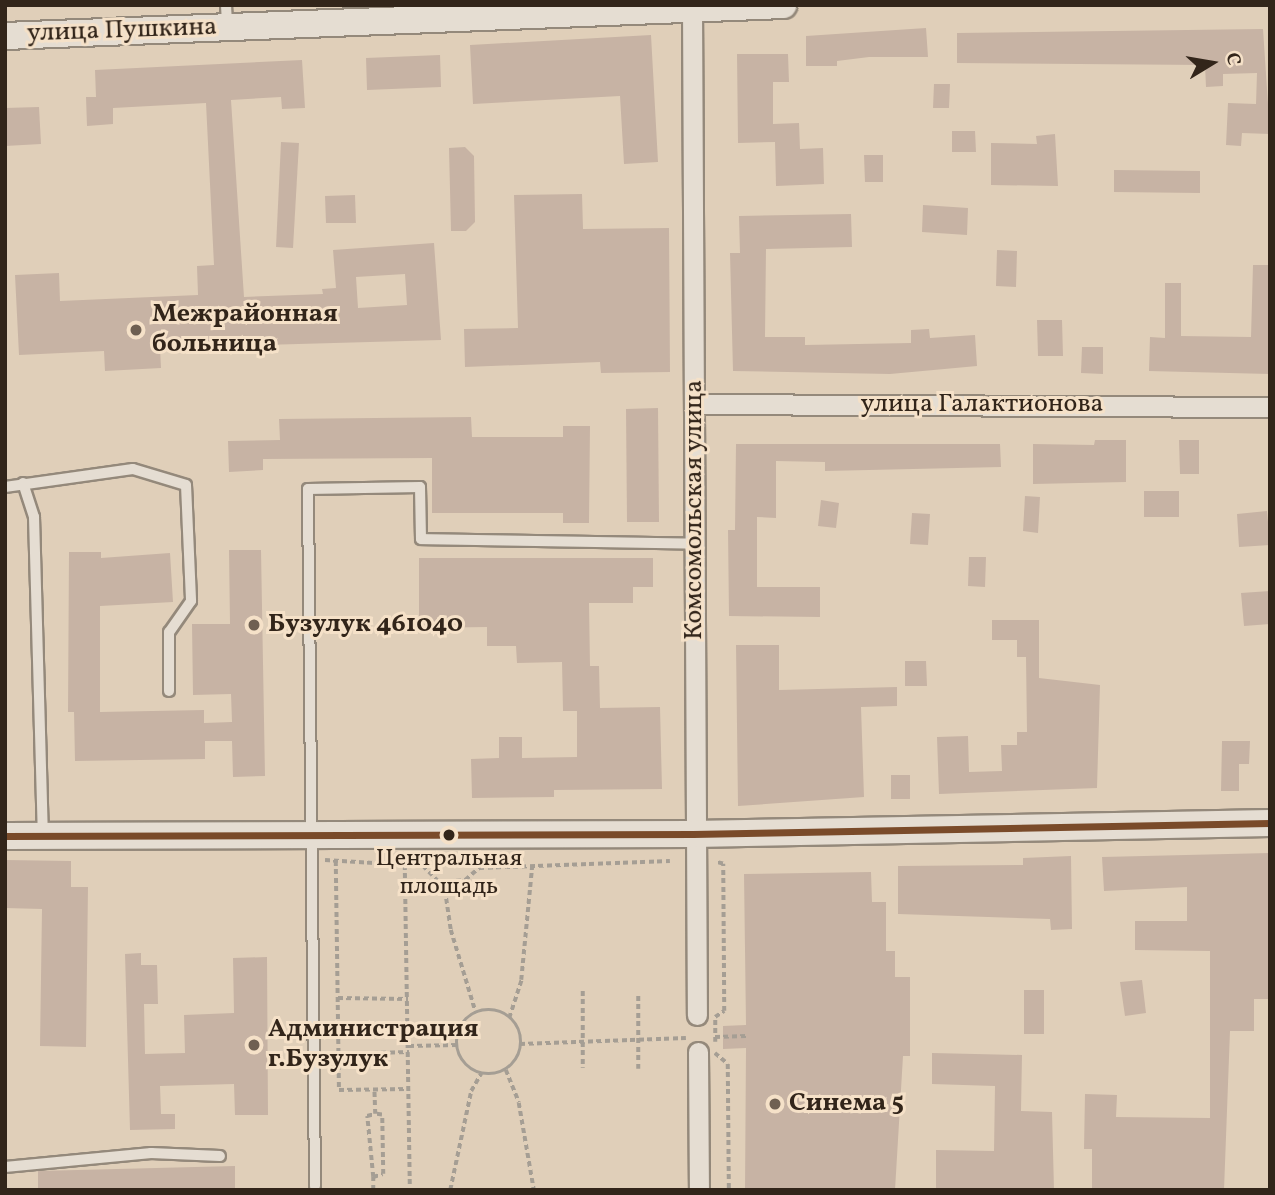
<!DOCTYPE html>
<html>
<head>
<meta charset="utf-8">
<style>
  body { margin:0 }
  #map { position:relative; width:1275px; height:1195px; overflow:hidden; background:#e0cfb9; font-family:Vollkorn,serif }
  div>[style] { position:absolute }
  .building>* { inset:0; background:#c7b3a4 }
  .path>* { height:3.5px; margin-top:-1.75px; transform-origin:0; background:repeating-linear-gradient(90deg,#a59e94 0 5px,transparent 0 8.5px) }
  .path>.ring { margin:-1.75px; padding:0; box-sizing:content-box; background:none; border:3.5px solid #a59e94; border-radius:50% }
  .roads { filter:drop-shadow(2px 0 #94897b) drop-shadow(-2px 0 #94897b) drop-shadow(0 2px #94897b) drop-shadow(0 -2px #94897b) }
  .lane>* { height:10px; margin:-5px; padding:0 5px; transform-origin:5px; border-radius:5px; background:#e5ddd2 }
  .street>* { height:19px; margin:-9.5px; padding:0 9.5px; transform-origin:9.5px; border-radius:9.5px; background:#e5ddd2 }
  .secondary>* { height:26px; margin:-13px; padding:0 13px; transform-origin:13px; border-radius:13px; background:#e5ddd2 }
  .bus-1>* { height:7px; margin:-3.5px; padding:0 3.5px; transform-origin:3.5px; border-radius:3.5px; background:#7a4b2a }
  .dots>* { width:19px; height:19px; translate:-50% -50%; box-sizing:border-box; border:4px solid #f5e1c8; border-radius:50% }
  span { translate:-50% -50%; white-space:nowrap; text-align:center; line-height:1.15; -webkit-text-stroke:6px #f5e1c8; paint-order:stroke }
  .bus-label { font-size:24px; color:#32251a }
  .street-label { font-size:26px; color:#32251a }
  .poi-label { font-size:26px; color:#32251a; font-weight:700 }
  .left { translate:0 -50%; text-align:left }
  .frame { position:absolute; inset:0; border:7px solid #32251a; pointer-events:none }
  .north { position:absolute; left:1177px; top:28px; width:70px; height:70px; -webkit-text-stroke:5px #f5e1c8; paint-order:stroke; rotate:79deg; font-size:19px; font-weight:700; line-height:28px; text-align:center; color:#32251a }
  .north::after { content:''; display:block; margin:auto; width:24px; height:32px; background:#32251a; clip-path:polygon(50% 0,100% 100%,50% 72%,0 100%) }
</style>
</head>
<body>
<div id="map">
  <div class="building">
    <i style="clip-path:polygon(926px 28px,928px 57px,869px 57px,837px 61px,837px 66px,806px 66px,806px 36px)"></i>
    <i style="clip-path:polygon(1263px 29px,1270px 134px,1242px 133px,1241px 146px,1226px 145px,1228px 103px,1256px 104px,1257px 73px,1223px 74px,1223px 86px,1206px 87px,1205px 65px,957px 63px,957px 33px)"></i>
    <i style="clip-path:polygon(651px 35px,658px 162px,624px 164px,620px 96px,473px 104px,470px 45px)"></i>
    <i style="clip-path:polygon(737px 54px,788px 54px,789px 82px,773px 82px,773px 124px,799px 123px,800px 149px,823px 148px,824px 184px,776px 186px,775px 142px,738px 143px)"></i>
    <i style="clip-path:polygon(440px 55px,441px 87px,367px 90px,366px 58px)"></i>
    <i style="clip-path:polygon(evenodd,302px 60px,305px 108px,282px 109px,281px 97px,231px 100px,244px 297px,323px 294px,322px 289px,336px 288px,333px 250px,434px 243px,441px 340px,160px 348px,161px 368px,105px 371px,104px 351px,19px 355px,15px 275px,59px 273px,60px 301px,198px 295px,197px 266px,214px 265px,206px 103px,113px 108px,113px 124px,87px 126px,86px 97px,96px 97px,95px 70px,302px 60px,405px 274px,407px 305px,358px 308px,356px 277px,405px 274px)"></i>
    <i style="clip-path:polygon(934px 84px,950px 84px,949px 108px,933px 108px)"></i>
    <i style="clip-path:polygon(39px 107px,41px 144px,5px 146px,5px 108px)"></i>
    <i style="clip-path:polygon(952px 131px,975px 131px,976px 152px,952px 152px)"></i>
    <i style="clip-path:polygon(1055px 134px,1058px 186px,991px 185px,991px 143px,1037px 144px,1036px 136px)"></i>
    <i style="clip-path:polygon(281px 142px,299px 143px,293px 248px,276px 247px)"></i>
    <i style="clip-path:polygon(465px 147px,474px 156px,475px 222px,466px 231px,451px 231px,449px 148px)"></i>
    <i style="clip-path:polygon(864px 155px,883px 155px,883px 182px,865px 182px)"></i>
    <i style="clip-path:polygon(1114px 170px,1200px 171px,1200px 193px,1114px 192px)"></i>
    <i style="clip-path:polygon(582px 194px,583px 229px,669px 228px,670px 372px,601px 373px,600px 362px,465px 367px,464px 329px,518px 328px,514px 195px)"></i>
    <i style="clip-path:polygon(355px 195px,356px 223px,326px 223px,325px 196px)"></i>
    <i style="clip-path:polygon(923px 205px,968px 208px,967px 235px,922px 232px)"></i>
    <i style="clip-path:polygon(851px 214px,852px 247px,766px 249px,765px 337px,805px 337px,805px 345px,911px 343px,911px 330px,929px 329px,930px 338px,975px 335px,977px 366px,890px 374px,733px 371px,730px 253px,740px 253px,739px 216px)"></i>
    <i style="clip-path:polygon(997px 250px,1017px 251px,1016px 287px,996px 286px)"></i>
    <i style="clip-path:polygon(1253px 265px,1270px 265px,1270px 374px,1149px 371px,1150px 337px,1165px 338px,1165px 283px,1181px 283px,1181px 336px,1251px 337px)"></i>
    <i style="clip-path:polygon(1037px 320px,1062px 320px,1063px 356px,1038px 356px)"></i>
    <i style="clip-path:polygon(1082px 347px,1103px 347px,1103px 374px,1081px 373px)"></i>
    <i style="clip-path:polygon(658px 408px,659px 522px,627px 522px,626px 409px)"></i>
    <i style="clip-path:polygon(471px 417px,472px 437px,563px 437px,563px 426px,590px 426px,589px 523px,563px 523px,563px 513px,432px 513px,432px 458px,263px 459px,263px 470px,229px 472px,228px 441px,280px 440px,279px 419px)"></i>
    <i style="clip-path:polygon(1095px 440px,1126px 440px,1126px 482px,1033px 484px,1033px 444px,1094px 445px)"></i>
    <i style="clip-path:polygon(1179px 440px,1199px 440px,1199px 474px,1180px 474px)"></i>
    <i style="clip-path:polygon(736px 444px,1000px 444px,1001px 467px,825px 471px,825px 462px,776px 461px,776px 518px,757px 517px,757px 587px,820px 587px,820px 617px,729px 616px,728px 530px,735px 530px)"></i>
    <i style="clip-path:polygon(1144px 491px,1179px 491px,1179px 517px,1144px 517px)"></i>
    <i style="clip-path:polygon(1025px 496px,1040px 497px,1038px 533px,1023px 531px)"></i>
    <i style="clip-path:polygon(821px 500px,839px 503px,836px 528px,818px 526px)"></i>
    <i style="clip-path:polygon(1267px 511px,1270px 545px,1239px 547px,1237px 514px)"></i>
    <i style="clip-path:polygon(912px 513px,930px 514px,928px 545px,910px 544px)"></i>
    <i style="clip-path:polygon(229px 550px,261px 550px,265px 776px,233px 777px,232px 741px,205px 741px,205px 759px,75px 761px,74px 712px,68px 712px,69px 552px,101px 552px,101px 558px,170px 553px,173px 602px,100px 606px,100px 712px,204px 710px,204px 723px,232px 722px,231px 694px,193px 695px,192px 624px,230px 624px)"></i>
    <i style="clip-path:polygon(969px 557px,986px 557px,985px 587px,968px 586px)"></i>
    <i style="clip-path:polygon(419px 558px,653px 558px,653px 587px,633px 587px,633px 603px,589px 603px,590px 666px,599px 666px,600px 708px,660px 707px,662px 789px,554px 790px,554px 797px,472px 798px,471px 759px,499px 758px,499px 737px,522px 737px,522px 758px,577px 757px,577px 711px,563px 711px,562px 662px,517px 663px,516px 646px,487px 646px,487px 627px,419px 628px)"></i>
    <i style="clip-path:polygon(1270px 591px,1270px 624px,1244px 626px,1241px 593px)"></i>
    <i style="clip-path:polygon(992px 620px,1039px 620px,1039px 678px,1100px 685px,1097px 788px,939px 794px,937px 737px,968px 736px,969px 772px,1002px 771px,1001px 745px,1017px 745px,1017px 732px,1027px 732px,1026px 657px,1017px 657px,1017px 640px,992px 640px)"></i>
    <i style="clip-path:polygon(736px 645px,779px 645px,779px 690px,897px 687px,897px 706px,861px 707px,864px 797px,738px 806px)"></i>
    <i style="clip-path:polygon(905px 661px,926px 661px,927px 686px,905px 686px)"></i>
    <i style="clip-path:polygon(1222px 741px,1250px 741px,1249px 764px,1239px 764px,1239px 791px,1221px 791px)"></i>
    <i style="clip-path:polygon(891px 775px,910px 775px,910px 799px,891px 799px)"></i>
    <i style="clip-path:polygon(1270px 853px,1270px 999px,1254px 999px,1254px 1031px,1230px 1031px,1224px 1190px,1092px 1190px,1092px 1149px,1084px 1149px,1085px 1094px,1117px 1095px,1116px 1117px,1210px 1118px,1210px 951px,1135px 950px,1135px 921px,1187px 921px,1187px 887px,1104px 891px,1102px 857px)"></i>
    <i style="clip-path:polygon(1071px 856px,1072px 929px,1051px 930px,1050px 919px,898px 914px,898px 866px,1023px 865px,1023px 858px)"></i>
    <i style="clip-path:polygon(5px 860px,71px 861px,71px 887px,88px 887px,86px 1047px,40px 1046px,42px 909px,5px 908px)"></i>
    <i style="clip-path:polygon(871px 872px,872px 902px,886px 902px,886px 951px,895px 951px,895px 977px,910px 977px,910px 1056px,903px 1056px,895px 1190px,745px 1190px,746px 1048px,723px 1049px,723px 1026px,746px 1025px,744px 874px)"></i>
    <i style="clip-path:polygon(141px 953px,141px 965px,157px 965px,158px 1004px,144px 1004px,145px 1054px,185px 1053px,184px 1015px,234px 1013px,233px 958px,267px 957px,268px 1115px,235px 1115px,234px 1084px,160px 1086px,161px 1114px,175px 1114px,175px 1129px,130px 1130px,125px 954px)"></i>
    <i style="clip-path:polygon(1142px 980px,1146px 1013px,1125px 1016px,1120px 982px)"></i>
    <i style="clip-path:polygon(1024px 990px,1044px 990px,1044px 1034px,1024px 1034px)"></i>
    <i style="clip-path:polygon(932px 1053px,1022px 1055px,1021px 1111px,1052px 1112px,1054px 1190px,936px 1190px,936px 1150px,994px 1151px,995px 1086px,932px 1084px)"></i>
    <i style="clip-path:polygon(235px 1166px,235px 1190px,38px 1190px,38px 1171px)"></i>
  </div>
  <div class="path">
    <i style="left:325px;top:860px;width:98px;rotate:3.5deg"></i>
    <i style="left:423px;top:866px;width:23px;rotate:45deg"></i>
    <i style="left:439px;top:882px;width:26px;rotate:-4deg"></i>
    <i style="left:465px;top:880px;width:18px;rotate:-41deg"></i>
    <i style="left:479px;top:868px;width:191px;rotate:-2.1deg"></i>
    <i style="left:336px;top:861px;width:229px;rotate:89.2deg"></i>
    <i style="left:339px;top:1090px;width:69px;rotate:-0.8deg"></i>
    <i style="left:405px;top:865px;width:325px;rotate:89.1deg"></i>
    <i style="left:444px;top:882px;width:49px;rotate:81.7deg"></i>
    <i style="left:451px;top:930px;width:87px;rotate:73.2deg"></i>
    <i style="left:583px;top:991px;width:77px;rotate:90deg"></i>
    <i style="left:338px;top:998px;width:70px;rotate:0.8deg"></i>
    <i class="ring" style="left:457px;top:1010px;width:60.5px;height:60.5px"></i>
    <i style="left:509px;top:1018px;width:40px;rotate:-72deg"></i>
    <i style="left:521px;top:980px;width:115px;rotate:-84.5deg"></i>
    <i style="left:715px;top:1037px;width:31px;rotate:-2deg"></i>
    <i style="left:715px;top:1042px;width:25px;rotate:-90deg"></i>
    <i style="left:715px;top:1017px;width:11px;rotate:-34deg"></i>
    <i style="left:724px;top:1011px;width:147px;rotate:-90.4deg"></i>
    <i style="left:723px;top:864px;width:8px;rotate:-166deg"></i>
    <i style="left:520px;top:1044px;width:166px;rotate:-2.1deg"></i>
    <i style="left:409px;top:1046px;width:48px;rotate:-1.2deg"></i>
    <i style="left:715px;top:1053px;width:17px;rotate:40deg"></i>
    <i style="left:728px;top:1064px;width:126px;rotate:89.5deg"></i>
    <i style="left:339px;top:1054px;width:70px;rotate:-1.6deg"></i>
    <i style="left:638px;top:1069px;width:75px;rotate:-90deg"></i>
    <i style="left:506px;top:1070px;width:35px;rotate:68deg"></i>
    <i style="left:519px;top:1103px;width:88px;rotate:80.2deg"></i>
    <i style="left:373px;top:1177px;width:61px;rotate:-95.6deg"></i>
    <i style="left:367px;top:1116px;width:8px;rotate:-14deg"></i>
    <i style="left:373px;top:1190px;width:13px;rotate:-90deg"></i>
    <i style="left:373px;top:1177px;width:10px;rotate:-17deg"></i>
    <i style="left:383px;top:1174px;width:59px;rotate:-91deg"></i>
    <i style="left:382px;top:1115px;width:7px;rotate:-172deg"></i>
    <i style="left:375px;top:1114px;width:23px;rotate:-92deg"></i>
    <i style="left:450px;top:1190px;width:101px;rotate:-78deg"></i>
    <i style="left:471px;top:1091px;width:20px;rotate:-60deg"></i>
  </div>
  <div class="roads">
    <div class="lane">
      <i style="left:226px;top:5px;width:21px;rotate:87deg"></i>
      <i style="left:23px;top:483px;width:36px;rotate:72deg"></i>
      <i style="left:34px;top:517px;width:318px;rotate:88.4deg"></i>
      <i style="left:5px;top:487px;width:129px;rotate:-8deg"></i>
      <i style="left:133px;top:469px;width:55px;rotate:16.8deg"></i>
      <i style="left:186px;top:485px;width:116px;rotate:87.5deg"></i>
      <i style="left:191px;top:601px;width:38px;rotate:125deg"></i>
      <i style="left:169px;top:632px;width:59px;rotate:90deg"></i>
      <i style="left:5px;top:1167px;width:147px;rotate:-5.5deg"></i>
      <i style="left:151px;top:1153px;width:69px;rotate:2.5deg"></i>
      <i style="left:315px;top:1186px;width:697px;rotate:-90.58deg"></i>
      <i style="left:308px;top:489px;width:112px;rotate:-1deg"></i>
      <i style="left:420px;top:487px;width:52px;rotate:88.9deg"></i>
      <i style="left:421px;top:539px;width:274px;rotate:1deg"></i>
    </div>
    <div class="street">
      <i style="left:692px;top:5px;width:1010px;rotate:89.72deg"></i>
      <i style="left:695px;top:404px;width:575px;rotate:0.3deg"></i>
      <i style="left:698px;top:1052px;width:138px;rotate:89.6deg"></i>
    </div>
    <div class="secondary">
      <i style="left:5px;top:36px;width:779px;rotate:-2.28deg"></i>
      <i style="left:5px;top:836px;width:688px;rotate:-0.17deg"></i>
      <i style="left:693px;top:834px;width:577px;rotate:-1.09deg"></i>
    </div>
  </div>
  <div class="bus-1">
    <i style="left:5px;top:836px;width:688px;rotate:-0.17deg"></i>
    <i style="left:693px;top:834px;width:577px;rotate:-1.09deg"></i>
  </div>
  <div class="dots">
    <i style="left:136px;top:330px;background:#6f6052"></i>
    <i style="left:254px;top:625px;background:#6f6052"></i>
    <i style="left:449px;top:835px;background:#32251a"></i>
    <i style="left:254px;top:1045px;background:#6f6052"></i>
    <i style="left:775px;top:1104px;background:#6f6052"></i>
  </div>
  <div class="bus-label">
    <span style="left:449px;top:874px">Центральная<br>площадь</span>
  </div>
  <div class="street-label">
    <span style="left:122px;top:31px;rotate:-2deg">улица Пушкина</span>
    <span style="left:982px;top:405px">улица Галактионова</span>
    <span style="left:695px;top:510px;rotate:-90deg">Комсомольская улица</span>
  </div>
  <div class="poi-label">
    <span class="left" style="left:152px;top:330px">Межрайонная<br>больница</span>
    <span class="left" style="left:268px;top:625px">Бузулук 461040</span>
    <span class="left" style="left:268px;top:1045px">Администрация<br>г.Бузулук</span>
    <span class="left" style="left:789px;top:1104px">Синема 5</span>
  </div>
  <div class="frame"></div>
  <div class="north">С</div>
</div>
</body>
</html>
